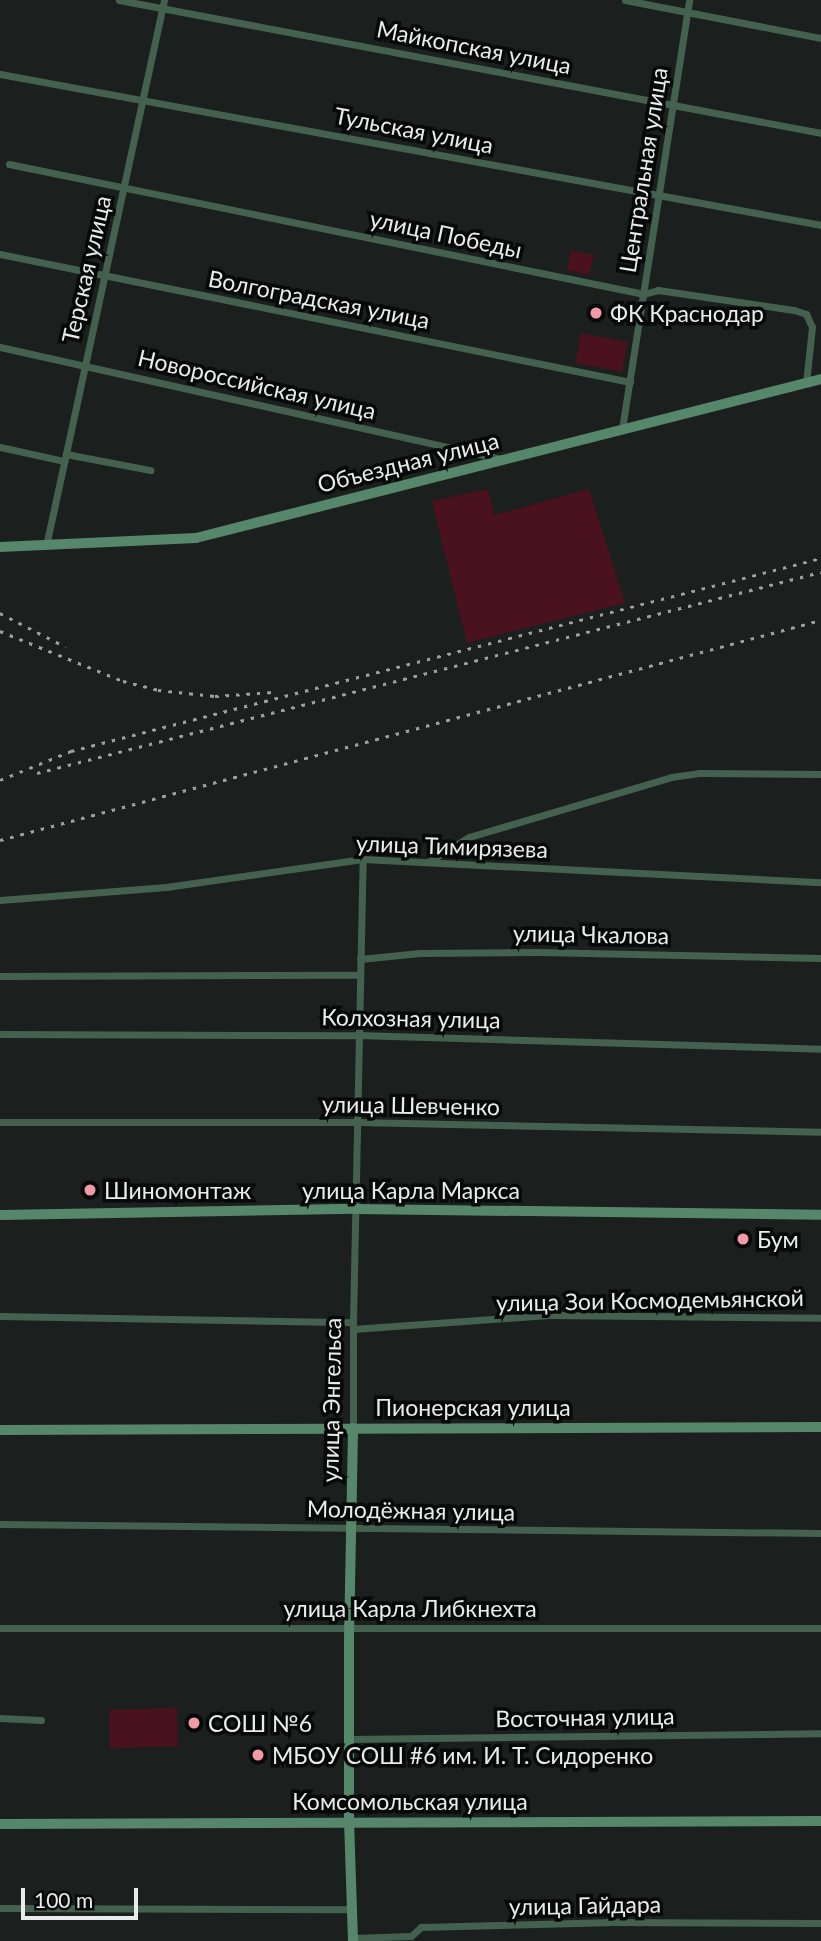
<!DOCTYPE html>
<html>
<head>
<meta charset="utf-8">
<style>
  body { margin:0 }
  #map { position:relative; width:821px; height:1941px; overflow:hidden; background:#1b1f1d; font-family:Lato,sans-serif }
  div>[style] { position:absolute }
  .green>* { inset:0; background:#4a111f }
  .street>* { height:7px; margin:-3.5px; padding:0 3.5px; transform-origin:3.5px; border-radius:3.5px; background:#44614f }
  .secondary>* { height:10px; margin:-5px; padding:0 5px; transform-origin:5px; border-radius:5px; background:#57876b }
  .rail>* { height:2.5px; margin-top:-1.25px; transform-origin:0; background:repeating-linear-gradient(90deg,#9da09e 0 3.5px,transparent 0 10.5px) }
  .dots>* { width:19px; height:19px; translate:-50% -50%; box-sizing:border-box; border:4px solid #070908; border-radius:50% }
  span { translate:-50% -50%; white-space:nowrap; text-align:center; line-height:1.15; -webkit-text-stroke:7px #070908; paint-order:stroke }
  .street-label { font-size:23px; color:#e9ecea }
  .poi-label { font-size:23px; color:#e9ecea }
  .left { translate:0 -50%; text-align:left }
  .scale { position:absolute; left:21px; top:1888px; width:117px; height:32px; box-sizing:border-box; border:4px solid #e9ecea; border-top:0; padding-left:9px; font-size:21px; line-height:24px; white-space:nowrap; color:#e9ecea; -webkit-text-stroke:5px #070908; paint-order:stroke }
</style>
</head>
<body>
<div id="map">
  <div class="green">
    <i style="clip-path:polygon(571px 250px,594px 255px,589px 275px,567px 270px)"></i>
    <i style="clip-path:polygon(581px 333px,628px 342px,622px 372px,575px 363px)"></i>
    <i style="clip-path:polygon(488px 489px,494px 515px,589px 489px,625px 603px,467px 643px,432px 501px)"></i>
    <i style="clip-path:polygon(177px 1708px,178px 1746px,110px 1748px,109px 1710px)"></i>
  </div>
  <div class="street">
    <i style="left:119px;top:0;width:714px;rotate:10.73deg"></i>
    <i style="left:625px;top:0;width:200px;rotate:11deg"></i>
    <i style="left:0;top:74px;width:835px;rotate:10.42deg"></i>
    <i style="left:9px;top:164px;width:648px;rotate:11.57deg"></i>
    <i style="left:644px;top:294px;width:15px;rotate:-16deg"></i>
    <i style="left:658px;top:290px;width:137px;rotate:8.4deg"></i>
    <i style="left:794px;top:310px;width:13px;rotate:18deg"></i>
    <i style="left:806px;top:314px;width:14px;rotate:65deg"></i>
    <i style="left:812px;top:327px;width:56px;rotate:96.1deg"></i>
    <i style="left:0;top:254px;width:643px;rotate:11.48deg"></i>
    <i style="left:0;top:347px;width:513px;rotate:12.6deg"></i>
    <i style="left:622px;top:429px;width:434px;rotate:-81.1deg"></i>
    <i style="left:0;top:447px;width:66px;rotate:12.3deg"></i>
    <i style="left:66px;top:454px;width:86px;rotate:10.8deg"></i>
    <i style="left:46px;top:546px;width:559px;rotate:-77.8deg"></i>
    <i style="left:428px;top:862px;width:48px;rotate:-31.4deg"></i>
    <i style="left:469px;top:837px;width:211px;rotate:-16.5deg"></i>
    <i style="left:671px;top:777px;width:28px;rotate:-8deg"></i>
    <i style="left:699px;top:773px;width:122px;rotate:0.5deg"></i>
    <i style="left:0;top:900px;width:167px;rotate:-4.5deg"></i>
    <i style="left:166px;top:887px;width:199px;rotate:-8.1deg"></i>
    <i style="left:363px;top:859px;width:459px;rotate:2.9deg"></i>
    <i style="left:360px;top:959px;width:60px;rotate:-5.7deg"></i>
    <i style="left:420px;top:953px;width:118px;rotate:-0.5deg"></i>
    <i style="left:538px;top:952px;width:283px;rotate:1.2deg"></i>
    <i style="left:0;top:976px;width:359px;rotate:-0.2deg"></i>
    <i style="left:0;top:1034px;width:357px;rotate:0.2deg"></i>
    <i style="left:357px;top:1035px;width:464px;rotate:1.7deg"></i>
    <i style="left:0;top:1122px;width:357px"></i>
    <i style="left:357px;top:1122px;width:464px;rotate:1.2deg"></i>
    <i style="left:0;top:1316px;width:353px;rotate:1deg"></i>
    <i style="left:353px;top:1329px;width:196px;rotate:-4.1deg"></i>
    <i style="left:548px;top:1315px;width:273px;rotate:0.6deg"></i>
    <i style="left:353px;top:1428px;width:106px;rotate:-90deg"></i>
    <i style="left:353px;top:1322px;width:463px;rotate:-88.8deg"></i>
    <i style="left:0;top:1524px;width:821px;rotate:0.63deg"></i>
    <i style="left:0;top:1628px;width:821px"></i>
    <i style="left:0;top:1718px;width:41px;rotate:2.8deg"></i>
    <i style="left:349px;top:1739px;width:472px;rotate:-0.7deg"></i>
    <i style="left:0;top:1908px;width:353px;rotate:0.2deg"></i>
    <i style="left:353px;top:1938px;width:58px;rotate:-2deg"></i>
    <i style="left:411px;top:1936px;width:13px;rotate:-42deg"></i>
    <i style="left:421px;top:1927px;width:186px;rotate:-1.5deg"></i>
    <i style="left:607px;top:1922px;width:214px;rotate:0.3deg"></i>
  </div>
  <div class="secondary">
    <i style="left:0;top:547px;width:196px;rotate:-2.6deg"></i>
    <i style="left:196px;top:538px;width:645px;rotate:-14.27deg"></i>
    <i style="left:0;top:1215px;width:355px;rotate:-1deg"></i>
    <i style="left:355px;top:1209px;width:466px;rotate:0.7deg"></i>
    <i style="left:0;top:1430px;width:821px;rotate:-0.21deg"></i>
    <i style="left:0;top:1824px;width:821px;rotate:-0.21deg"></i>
    <i style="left:353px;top:1941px;width:119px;rotate:-91.9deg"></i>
    <i style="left:349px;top:1822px;width:183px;rotate:-90deg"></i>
    <i style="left:349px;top:1639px;width:211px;rotate:-88.9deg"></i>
  </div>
  <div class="rail">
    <i style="left:0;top:613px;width:74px;rotate:27.3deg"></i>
    <i style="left:0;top:631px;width:133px;rotate:22.1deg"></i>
    <i style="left:123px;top:681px;width:36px;rotate:14deg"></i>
    <i style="left:158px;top:690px;width:57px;rotate:6deg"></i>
    <i style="left:215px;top:696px;width:59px;rotate:-3.9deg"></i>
    <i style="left:37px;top:773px;width:809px;rotate:-14.38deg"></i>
    <i style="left:0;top:780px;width:77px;rotate:-22.2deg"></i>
    <i style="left:71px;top:751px;width:774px;rotate:-14.43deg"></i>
    <i style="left:0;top:840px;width:850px;rotate:-15deg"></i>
  </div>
  <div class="dots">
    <i style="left:596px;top:313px;background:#f39aa8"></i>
    <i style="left:90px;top:1190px;background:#f39aa8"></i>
    <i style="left:743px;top:1239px;background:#f39aa8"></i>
    <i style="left:194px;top:1723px;background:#f39aa8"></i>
    <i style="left:258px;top:1755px;background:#f39aa8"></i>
  </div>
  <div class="street-label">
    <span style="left:474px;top:47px;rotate:11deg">Майкопская улица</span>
    <span style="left:414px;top:130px;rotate:11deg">Тульская улица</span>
    <span style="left:643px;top:170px;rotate:-81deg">Центральная улица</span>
    <span style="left:446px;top:234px;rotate:12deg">улица Победы</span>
    <span style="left:86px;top:269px;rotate:-77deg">Терская улица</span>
    <span style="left:319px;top:299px;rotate:11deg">Волгоградская улица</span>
    <span style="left:257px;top:384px;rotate:13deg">Новороссийская улица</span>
    <span style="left:408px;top:462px;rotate:-14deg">Объездная улица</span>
    <span style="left:452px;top:846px;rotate:2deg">улица Тимирязева</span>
    <span style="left:591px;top:934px;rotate:1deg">улица Чкалова</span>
    <span style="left:411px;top:1018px;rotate:1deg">Колхозная улица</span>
    <span style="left:411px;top:1105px;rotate:1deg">улица Шевченко</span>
    <span style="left:411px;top:1190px">улица Карла Маркса</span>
    <span style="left:650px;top:1300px;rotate:-1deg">улица Зои Космодемьянской</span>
    <span style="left:331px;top:1400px;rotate:-89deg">улица Энгельса</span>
    <span style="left:473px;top:1407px">Пионерская улица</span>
    <span style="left:411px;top:1510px;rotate:1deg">Молодёжная улица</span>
    <span style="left:410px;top:1608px">улица Карла Либкнехта</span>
    <span style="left:585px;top:1717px;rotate:-1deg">Восточная улица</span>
    <span style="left:410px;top:1801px">Комсомольская улица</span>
    <span style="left:585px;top:1905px;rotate:-1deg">улица Гайдара</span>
  </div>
  <div class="poi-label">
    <span class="left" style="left:610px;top:313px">ФК Краснодар</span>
    <span class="left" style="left:104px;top:1190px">Шиномонтаж</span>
    <span class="left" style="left:757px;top:1239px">Бум</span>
    <span class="left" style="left:208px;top:1723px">СОШ №6</span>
    <span class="left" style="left:272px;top:1755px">МБОУ СОШ #6 им. И. Т. Сидоренко</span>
  </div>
  <div class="scale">100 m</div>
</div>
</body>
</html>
